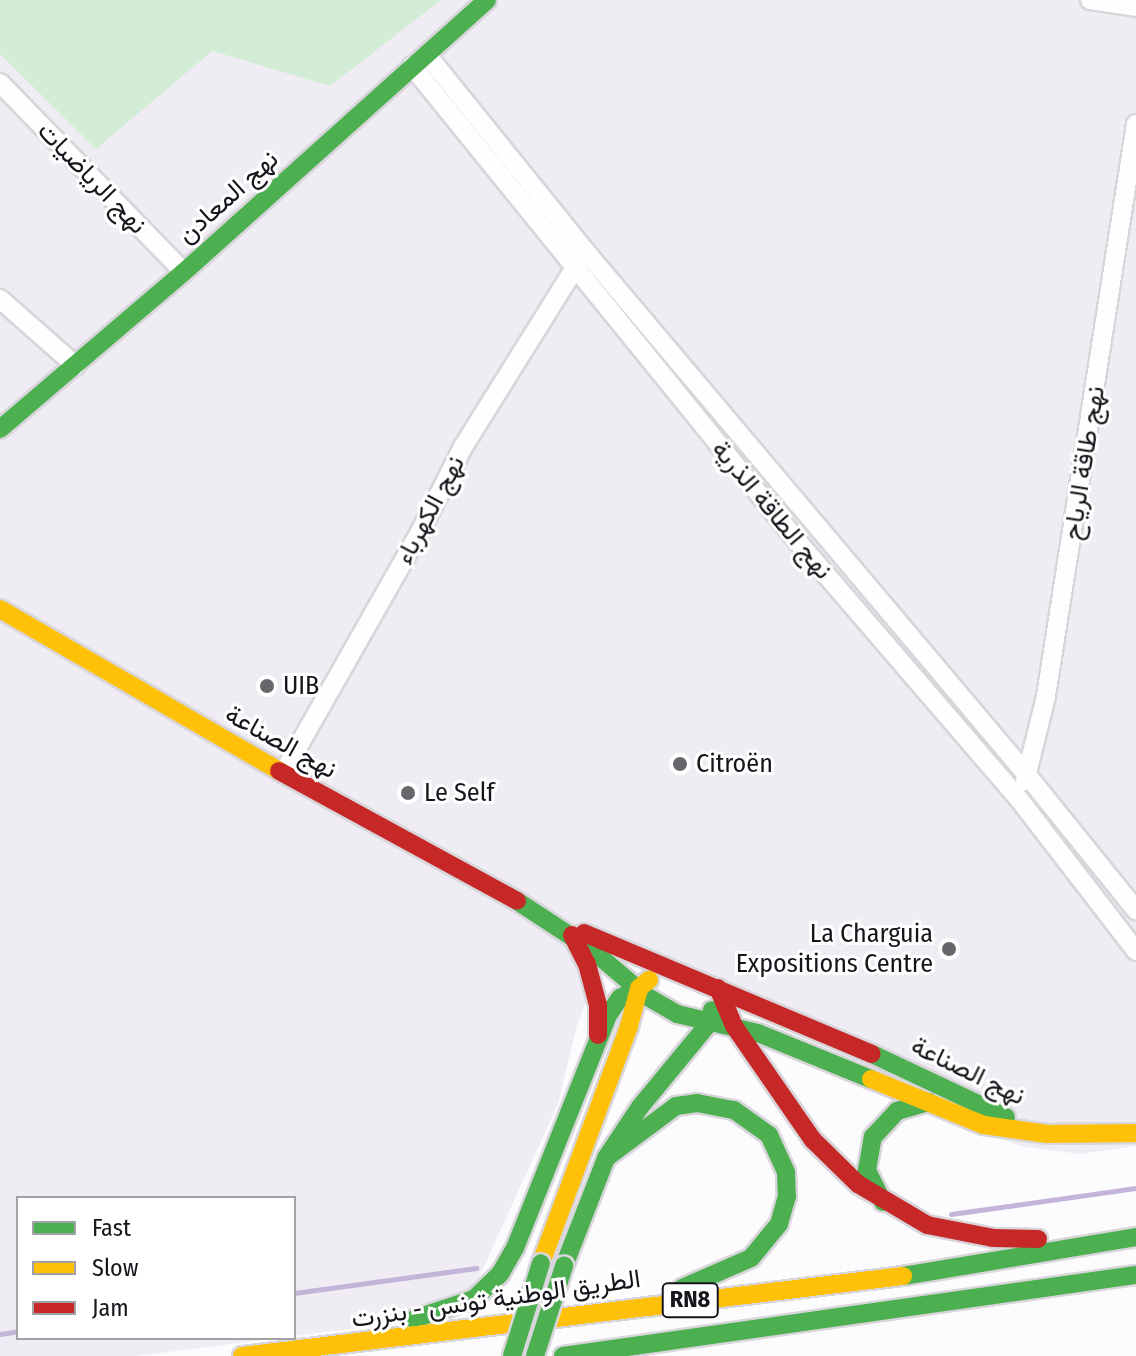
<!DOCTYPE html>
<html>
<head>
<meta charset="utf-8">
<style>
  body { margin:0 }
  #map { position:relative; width:1136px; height:1356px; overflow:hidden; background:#fcfbfd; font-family:"Fira Sans Condensed",Vazirmatn,sans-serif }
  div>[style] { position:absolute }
  .built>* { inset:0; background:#efedf3 }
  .green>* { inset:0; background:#d2ecd6 }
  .stream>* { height:5px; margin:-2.5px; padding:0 2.5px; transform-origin:2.5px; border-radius:2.5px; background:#c3b4d9 }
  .roads { filter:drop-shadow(2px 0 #d8d6da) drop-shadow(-2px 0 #d8d6da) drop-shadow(0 2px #d8d6da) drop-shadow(0 -2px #d8d6da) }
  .street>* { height:18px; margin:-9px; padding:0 9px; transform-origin:9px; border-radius:9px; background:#fffeff }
  .fast>* { height:18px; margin:-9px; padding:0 9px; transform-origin:9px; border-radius:9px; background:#4caf50 }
  .slow>* { height:18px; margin:-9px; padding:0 9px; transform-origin:9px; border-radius:9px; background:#ffc107 }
  .jam>* { height:18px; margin:-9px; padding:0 9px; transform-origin:9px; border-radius:9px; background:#c62828 }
  .bridges { filter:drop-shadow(2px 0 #d8d6da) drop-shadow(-2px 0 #d8d6da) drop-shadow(0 2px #d8d6da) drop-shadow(0 -2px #d8d6da) }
  .fast-bridge>* { height:18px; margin:-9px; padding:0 9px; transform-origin:9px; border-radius:9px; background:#4caf50 }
  .dots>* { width:22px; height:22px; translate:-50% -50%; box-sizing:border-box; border:4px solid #fff; border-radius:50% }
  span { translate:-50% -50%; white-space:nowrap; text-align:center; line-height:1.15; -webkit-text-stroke:6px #fff; paint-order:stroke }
  .shield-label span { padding:2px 6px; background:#fff; border:2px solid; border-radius:6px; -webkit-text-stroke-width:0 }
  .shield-label { font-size:24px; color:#17151b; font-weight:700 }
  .street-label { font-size:26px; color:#17151b }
  .poi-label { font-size:26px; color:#17151b }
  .left { translate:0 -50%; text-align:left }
  .right { translate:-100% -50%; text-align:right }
  .legend { position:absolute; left:16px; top:1196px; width:280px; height:144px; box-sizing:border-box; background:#fff; border:2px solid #a2a1a4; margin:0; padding:10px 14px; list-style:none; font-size:24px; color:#17151b }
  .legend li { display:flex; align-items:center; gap:16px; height:40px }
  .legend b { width:40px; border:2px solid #a2a1a4 }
</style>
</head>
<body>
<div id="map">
  <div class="built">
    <i style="clip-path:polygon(0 0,1136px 0,1136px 1146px,1080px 1154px,1019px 1146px,944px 1117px,954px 1088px,612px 935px,577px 1025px,558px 1104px,462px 1315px,294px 1336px,294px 1198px,18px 1198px,18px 1338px,281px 1338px,136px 1356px,0 1356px)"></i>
  </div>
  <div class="green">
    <i style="clip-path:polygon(0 0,441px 0,330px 86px,212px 51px,96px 149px,0 54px)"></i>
  </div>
  <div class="stream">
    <i style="left:951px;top:1214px;width:187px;rotate:-8deg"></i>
    <i style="left:294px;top:1293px;width:184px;rotate:-7.8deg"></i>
    <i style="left:0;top:1334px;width:18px;rotate:-9deg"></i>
  </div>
  <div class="roads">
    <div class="street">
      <i style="left:1090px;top:0;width:47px;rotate:8.7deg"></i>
      <i style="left:427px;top:55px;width:253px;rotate:51.1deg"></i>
      <i style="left:586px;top:252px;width:684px;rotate:49.86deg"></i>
      <i style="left:1027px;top:775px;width:174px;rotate:51.1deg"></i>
      <i style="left:412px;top:66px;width:611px;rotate:50.97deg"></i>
      <i style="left:797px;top:541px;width:340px;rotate:49.3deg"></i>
      <i style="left:1019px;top:799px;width:192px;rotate:52.4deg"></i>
      <i style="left:0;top:83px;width:264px;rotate:45.8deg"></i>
      <i style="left:0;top:299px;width:101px;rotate:41.4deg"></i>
      <i style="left:283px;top:773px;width:279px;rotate:-60.4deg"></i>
      <i style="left:421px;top:530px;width:93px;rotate:-63.2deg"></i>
      <i style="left:463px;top:447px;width:221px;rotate:-58deg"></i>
      <i style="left:1025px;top:781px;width:88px;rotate:-76.1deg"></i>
      <i style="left:1046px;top:696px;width:579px;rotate:-81.06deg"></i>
    </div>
    <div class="fast">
      <i style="left:0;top:429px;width:242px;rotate:-40.5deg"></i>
      <i style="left:184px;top:272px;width:407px;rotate:-41.9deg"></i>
      <i style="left:517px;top:901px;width:90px;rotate:33.2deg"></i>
      <i style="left:592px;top:950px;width:71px;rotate:40.4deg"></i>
      <i style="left:646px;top:996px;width:36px;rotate:30deg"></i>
      <i style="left:677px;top:1014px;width:83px;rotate:13.2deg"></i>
      <i style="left:758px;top:1033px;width:122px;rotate:22.2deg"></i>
      <i style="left:872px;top:1054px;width:148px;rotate:25.2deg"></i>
      <i style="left:606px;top:1158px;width:87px;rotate:-36.6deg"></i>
      <i style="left:676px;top:1106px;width:21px;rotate:-8deg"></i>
      <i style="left:697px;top:1103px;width:38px;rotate:11deg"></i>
      <i style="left:734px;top:1110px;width:43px;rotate:35.5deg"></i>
      <i style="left:769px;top:1135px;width:41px;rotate:65.3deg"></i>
      <i style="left:786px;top:1172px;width:24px;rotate:88deg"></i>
      <i style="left:787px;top:1196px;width:29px;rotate:106deg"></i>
      <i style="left:779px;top:1224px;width:44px;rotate:129.5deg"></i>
      <i style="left:751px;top:1258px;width:75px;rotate:156.5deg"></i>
      <i style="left:883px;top:1202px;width:36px;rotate:-117deg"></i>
      <i style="left:867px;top:1170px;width:34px;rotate:-80deg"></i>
      <i style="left:873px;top:1137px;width:35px;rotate:-47deg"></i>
      <i style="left:897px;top:1111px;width:33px;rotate:-16deg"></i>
      <i style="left:564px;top:1266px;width:116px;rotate:-68.7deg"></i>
      <i style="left:606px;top:1158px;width:61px;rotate:-56.3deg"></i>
      <i style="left:640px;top:1107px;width:110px;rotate:-50.5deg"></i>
      <i style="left:710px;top:1022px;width:12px;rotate:-81deg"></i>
      <i style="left:903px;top:1276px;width:236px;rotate:-9.5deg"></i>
      <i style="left:414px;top:1319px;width:63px;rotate:-18.4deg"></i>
      <i style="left:474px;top:1299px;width:36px;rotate:-44deg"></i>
      <i style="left:500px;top:1274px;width:30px;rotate:-60deg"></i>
      <i style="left:515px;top:1248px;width:251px;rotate:-68.2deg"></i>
      <i style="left:608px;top:1015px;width:21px;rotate:-55deg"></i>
      <i style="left:620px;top:998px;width:21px;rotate:-28deg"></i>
      <i style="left:563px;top:1356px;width:579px;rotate:-8.05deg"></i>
    </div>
    <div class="slow">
      <i style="left:0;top:609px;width:323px;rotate:30.1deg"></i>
      <i style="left:871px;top:1079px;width:122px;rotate:22.2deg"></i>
      <i style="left:984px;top:1125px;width:64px;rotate:8.1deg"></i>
      <i style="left:1047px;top:1134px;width:89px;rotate:-0.6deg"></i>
      <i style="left:541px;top:1263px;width:253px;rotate:-69.6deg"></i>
      <i style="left:629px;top:1026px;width:39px;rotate:-75deg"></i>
      <i style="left:639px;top:988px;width:13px;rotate:-39deg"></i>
      <i style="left:242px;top:1356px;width:666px;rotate:-6.9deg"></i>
    </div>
    <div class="jam">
      <i style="left:279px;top:771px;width:271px;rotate:28.6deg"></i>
      <i style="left:584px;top:933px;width:312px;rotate:22.8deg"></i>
      <i style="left:572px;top:935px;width:33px;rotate:63deg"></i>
      <i style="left:587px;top:964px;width:42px;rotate:75deg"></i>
      <i style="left:598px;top:1005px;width:30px;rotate:90deg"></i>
      <i style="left:718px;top:988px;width:41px;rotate:67.2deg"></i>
      <i style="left:734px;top:1026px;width:139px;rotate:55.3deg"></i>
      <i style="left:813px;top:1140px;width:63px;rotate:44.4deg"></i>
      <i style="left:858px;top:1184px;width:80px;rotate:30.7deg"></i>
      <i style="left:927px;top:1225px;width:67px;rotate:11.1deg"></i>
      <i style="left:993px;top:1238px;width:45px;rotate:1.3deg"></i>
    </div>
  </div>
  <div class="bridges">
    <div class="fast-bridge">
      <i style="left:512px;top:1356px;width:97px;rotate:-72.7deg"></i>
      <i style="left:535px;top:1356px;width:95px;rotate:-72.1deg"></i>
    </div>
  </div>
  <div class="dots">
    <i style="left:267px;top:686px;background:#67666a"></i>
    <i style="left:680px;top:764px;background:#67666a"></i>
    <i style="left:408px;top:793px;background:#67666a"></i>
    <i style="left:949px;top:949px;background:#67666a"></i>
  </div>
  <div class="shield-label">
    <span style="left:690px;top:1300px">RN8</span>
  </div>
  <div class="street-label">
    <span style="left:92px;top:178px;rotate:46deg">نهج الرياضيات</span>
    <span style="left:228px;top:197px;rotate:-42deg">نهج المعادن</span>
    <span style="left:1084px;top:463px;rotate:-81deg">نهج طاقة الرياح</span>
    <span style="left:430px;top:510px;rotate:-62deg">نهج الكهرباء</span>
    <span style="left:772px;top:510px;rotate:50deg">نهج الطاقة الذرية</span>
    <span style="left:281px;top:742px;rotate:29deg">نهج الصناعة</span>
    <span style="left:968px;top:1071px;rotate:26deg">نهج الصناعة</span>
    <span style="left:496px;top:1299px;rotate:-8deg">الطريق الوطنية تونس - بنزرت</span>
  </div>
  <div class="poi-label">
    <span class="left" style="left:283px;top:686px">UIB</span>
    <span class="left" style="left:696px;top:764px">Citroën</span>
    <span class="left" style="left:424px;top:793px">Le Self</span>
    <span class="right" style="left:933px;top:949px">La Charguia<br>Expositions Centre</span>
  </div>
  <ul class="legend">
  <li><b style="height:10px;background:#4caf50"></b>Fast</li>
  <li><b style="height:10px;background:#ffc107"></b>Slow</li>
  <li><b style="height:10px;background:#c62828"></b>Jam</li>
  </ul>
</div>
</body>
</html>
